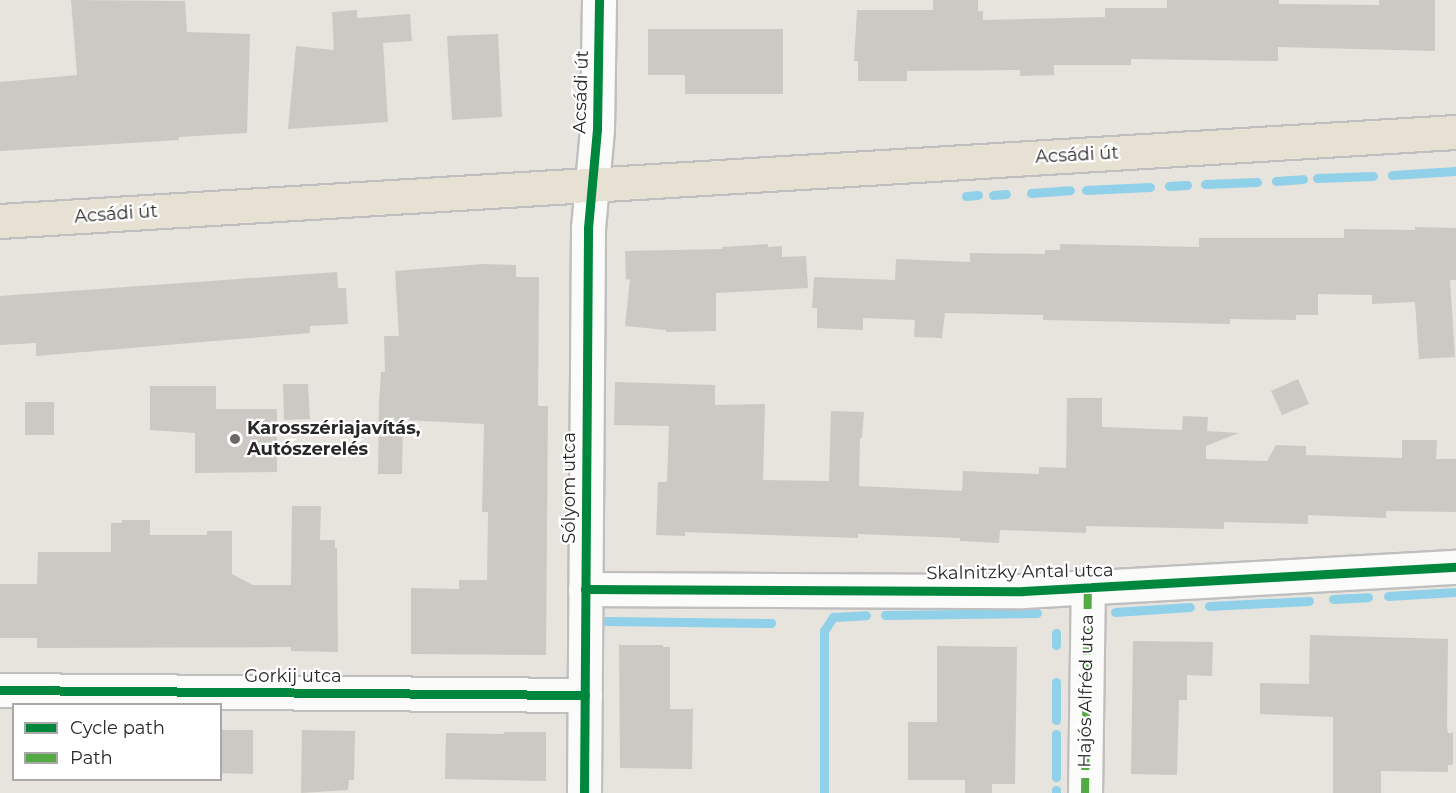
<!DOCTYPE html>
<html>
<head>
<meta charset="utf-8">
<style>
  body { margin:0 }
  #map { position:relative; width:1456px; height:793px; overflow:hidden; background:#e7e3dd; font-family:Montserrat,sans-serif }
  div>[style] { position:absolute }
  .stream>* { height:9px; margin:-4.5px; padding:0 4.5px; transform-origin:4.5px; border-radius:4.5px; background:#90d0e9 }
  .building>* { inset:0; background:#ccc9c4 }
  .roads { filter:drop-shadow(2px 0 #c0bfbf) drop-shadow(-2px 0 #c0bfbf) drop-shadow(0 2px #c0bfbf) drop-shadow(0 -2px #c0bfbf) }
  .minor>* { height:33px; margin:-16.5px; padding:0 16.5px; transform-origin:16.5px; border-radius:16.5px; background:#fbfbfa }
  .major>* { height:33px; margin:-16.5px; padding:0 16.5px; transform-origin:16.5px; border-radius:16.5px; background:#e6e1d2 }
  .quiet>* { height:8px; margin-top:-4px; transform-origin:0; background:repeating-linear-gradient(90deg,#53aa44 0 15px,transparent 0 23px) }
  .cycleway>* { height:9px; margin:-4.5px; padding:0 4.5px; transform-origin:4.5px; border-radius:4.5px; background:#00873e }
  .dots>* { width:16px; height:16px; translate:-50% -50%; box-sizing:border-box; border:3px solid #fff; border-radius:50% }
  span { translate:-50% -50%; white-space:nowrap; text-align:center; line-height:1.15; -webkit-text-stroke:4.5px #fff; paint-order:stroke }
  .street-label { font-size:18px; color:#282828 }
  .poi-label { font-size:18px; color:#282828; font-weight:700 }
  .left { translate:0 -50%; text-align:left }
  .legend { position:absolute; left:12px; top:703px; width:210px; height:78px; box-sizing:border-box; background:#fff; border:2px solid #a9a9a9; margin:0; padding:8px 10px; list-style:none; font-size:18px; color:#282828 }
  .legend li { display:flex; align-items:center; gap:12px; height:30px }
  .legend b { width:30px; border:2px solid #a9a9a9 }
</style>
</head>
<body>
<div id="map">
  <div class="stream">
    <i style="left:1392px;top:175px;width:64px;rotate:-3.6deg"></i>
    <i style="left:1317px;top:178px;width:56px;rotate:-2deg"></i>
    <i style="left:1276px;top:181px;width:27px;rotate:-4deg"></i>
    <i style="left:1205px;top:184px;width:52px;rotate:-2.2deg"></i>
    <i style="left:1169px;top:186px;width:18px;rotate:-3deg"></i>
    <i style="left:1086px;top:190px;width:64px;rotate:-2.7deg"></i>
    <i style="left:1031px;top:193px;width:39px;rotate:-4deg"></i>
    <i style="left:993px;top:195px;width:13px;rotate:-4deg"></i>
    <i style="left:966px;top:196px;width:12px;rotate:-5deg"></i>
    <i style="left:1388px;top:596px;width:68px;rotate:-3.4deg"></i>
    <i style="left:1333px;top:599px;width:35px;rotate:-3deg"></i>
    <i style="left:1209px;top:606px;width:100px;rotate:-2.9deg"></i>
    <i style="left:1115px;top:612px;width:75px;rotate:-3.8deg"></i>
    <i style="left:885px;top:615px;width:152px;rotate:-0.8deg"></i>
    <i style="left:606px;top:621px;width:165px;rotate:0.7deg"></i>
    <i style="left:1056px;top:633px;width:12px;rotate:90deg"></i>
    <i style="left:1056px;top:682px;width:38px;rotate:90deg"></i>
    <i style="left:1056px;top:734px;width:43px;rotate:90deg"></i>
    <i style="left:1056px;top:790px;width:3px;rotate:90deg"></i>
    <i style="left:824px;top:793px;width:162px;rotate:-90deg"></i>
    <i style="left:824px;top:631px;width:17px;rotate:-57deg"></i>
    <i style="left:833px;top:617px;width:33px;rotate:-3deg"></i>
  </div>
  <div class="building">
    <i style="clip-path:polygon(71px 0,185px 1px,187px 32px,250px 34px,247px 133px,179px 137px,179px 140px,0 151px,0 82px,77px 75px)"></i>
    <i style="clip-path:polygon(933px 0,978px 0,978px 11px,983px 11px,983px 20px,1105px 17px,1105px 8px,1167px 8px,1167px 0,1279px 0,1279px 4px,1379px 5px,1379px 0,1435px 0,1435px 51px,1278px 47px,1278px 61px,1131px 59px,1131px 65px,1054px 65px,1054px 75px,1020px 76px,1020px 70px,907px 71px,907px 81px,858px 81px,858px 61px,854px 61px,857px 10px,933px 10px)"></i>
    <i style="clip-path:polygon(357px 10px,357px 18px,410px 14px,412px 41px,383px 43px,388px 122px,288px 129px,296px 46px,334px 50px,332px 12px)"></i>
    <i style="clip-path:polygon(648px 29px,783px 29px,783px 94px,685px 94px,685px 75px,648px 75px)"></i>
    <i style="clip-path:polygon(498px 34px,502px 117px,452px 120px,447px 36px)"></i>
    <i style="clip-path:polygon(1415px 227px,1456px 228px,1456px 280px,1450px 280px,1455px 357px,1419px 359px,1415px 302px,1372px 304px,1372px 295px,1318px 294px,1318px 315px,1296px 315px,1296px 320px,1230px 319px,1230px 324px,1043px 320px,1043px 315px,945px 313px,942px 338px,914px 337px,915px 320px,863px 318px,863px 330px,817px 328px,817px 308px,812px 308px,814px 277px,895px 280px,896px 259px,970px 262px,970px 253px,1045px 254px,1045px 250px,1060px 250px,1060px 244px,1199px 247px,1199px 238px,1344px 238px,1344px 229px,1415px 230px)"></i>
    <i style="clip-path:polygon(768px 244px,768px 247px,782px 246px,782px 257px,806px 256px,808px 288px,716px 293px,716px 331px,666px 332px,666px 330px,625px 326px,630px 279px,626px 280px,625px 251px,722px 249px,722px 247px)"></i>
    <i style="clip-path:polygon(483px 264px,516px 265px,516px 277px,539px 277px,538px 406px,548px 406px,546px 655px,411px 654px,411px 588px,459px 589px,459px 580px,487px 580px,488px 512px,482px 512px,484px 424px,403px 420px,402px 474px,378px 474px,379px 403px,381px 372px,385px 372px,384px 336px,399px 336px,395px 271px)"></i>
    <i style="clip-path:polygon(337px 272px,338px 288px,346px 288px,348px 324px,310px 326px,310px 333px,36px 356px,36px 343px,0 345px,0 296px)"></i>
    <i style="clip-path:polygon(1298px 379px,1309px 404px,1282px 415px,1271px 391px)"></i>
    <i style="clip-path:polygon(615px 382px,715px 385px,715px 405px,765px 404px,763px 480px,829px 481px,831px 411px,864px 412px,862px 438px,860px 438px,859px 486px,962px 491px,963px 471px,1039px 474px,1039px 467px,1066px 468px,1067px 398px,1102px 398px,1102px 427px,1182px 430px,1183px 416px,1208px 417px,1207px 431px,1239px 433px,1206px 446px,1206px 459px,1267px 461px,1276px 445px,1306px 446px,1306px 455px,1402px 458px,1402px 440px,1437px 440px,1436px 459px,1456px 459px,1456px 512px,1386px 511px,1386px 518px,1308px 515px,1308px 524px,1224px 522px,1224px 529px,1086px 526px,1086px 533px,1000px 530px,999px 543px,960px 541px,960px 538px,858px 534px,858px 538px,685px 532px,685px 536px,656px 535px,658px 482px,667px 482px,669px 426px,614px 425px)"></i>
    <i style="clip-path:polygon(283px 384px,308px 384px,310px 419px,284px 420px)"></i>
    <i style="clip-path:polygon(150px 386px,216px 386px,216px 409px,277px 409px,277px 472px,195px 473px,195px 433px,150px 430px)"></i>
    <i style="clip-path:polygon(25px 402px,54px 402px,54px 435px,25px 435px)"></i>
    <i style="clip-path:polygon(292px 506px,321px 506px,320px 540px,335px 540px,335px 548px,337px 548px,338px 652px,291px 651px,291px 647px,37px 648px,37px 638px,0 638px,0 584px,37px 584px,38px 552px,111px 552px,111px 523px,122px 523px,122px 520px,150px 520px,150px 535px,207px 535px,207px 531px,232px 531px,232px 574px,253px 585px,291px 585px)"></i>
    <i style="clip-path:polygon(1310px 635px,1448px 639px,1447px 726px,1448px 733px,1453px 733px,1453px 765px,1448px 765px,1448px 772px,1381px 771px,1381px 793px,1333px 793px,1333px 717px,1260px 714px,1260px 683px,1309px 684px)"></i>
    <i style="clip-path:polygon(1133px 641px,1213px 642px,1212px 676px,1187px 675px,1187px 700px,1179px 700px,1177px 775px,1131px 774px)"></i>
    <i style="clip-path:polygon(619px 645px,663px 645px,663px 647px,670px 647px,670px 709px,693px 709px,692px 769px,620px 768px)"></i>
    <i style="clip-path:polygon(937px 646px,1017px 647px,1015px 784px,992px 784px,992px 793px,965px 793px,965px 780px,908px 780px,908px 722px,937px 722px)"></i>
    <i style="clip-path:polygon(220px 730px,253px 730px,253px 774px,220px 773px)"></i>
    <i style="clip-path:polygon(302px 730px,355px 731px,354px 780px,349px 780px,348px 790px,301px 793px)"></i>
    <i style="clip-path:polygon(504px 732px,546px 732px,546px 781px,445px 779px,446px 733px,504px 734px)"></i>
  </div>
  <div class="roads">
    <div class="minor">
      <i style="left:585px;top:589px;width:438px;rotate:0.3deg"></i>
      <i style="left:1023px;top:591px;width:434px;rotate:-3.2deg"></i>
      <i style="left:0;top:690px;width:585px;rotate:0.49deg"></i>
      <i style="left:584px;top:793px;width:565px;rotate:-89.59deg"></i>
      <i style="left:588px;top:228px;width:99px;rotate:-84.8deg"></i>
      <i style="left:597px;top:129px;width:129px;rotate:-89.1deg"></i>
      <i style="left:1085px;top:793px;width:204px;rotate:-89.2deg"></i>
    </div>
    <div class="major">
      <i style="left:0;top:221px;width:1459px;rotate:-3.5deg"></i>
    </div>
  </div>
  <div class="quiet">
    <i style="left:1085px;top:793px;width:204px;rotate:-89.2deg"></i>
  </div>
  <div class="cycleway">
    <i style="left:585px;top:589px;width:438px;rotate:0.3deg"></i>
    <i style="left:1023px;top:591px;width:434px;rotate:-3.2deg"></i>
    <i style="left:0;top:690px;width:585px;rotate:0.49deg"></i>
    <i style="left:584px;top:793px;width:565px;rotate:-89.59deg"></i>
    <i style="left:588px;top:228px;width:99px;rotate:-84.8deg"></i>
    <i style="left:597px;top:129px;width:129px;rotate:-89.1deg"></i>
  </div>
  <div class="dots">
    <i style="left:235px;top:439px;background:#6b6967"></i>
  </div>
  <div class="street-label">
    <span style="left:581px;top:92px;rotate:-88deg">Acsádi út</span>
    <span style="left:1077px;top:155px;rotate:-3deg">Acsádi út</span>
    <span style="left:116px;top:214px;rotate:-4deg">Acsádi út</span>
    <span style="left:569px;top:488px;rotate:-90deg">Sólyom utca</span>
    <span style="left:1020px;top:572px;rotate:-1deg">Skalnitzky Antal utca</span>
    <span style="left:293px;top:676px">Gorkij utca</span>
    <span style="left:1086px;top:691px;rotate:-89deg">Hajós Alfréd utca</span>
  </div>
  <div class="poi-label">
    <span class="left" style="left:247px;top:439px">Karosszériajavítás,<br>Autószerelés</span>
  </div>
  <ul class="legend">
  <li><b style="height:8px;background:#00873e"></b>Cycle path</li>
  <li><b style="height:8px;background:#53aa44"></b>Path</li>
  </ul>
</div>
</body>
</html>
